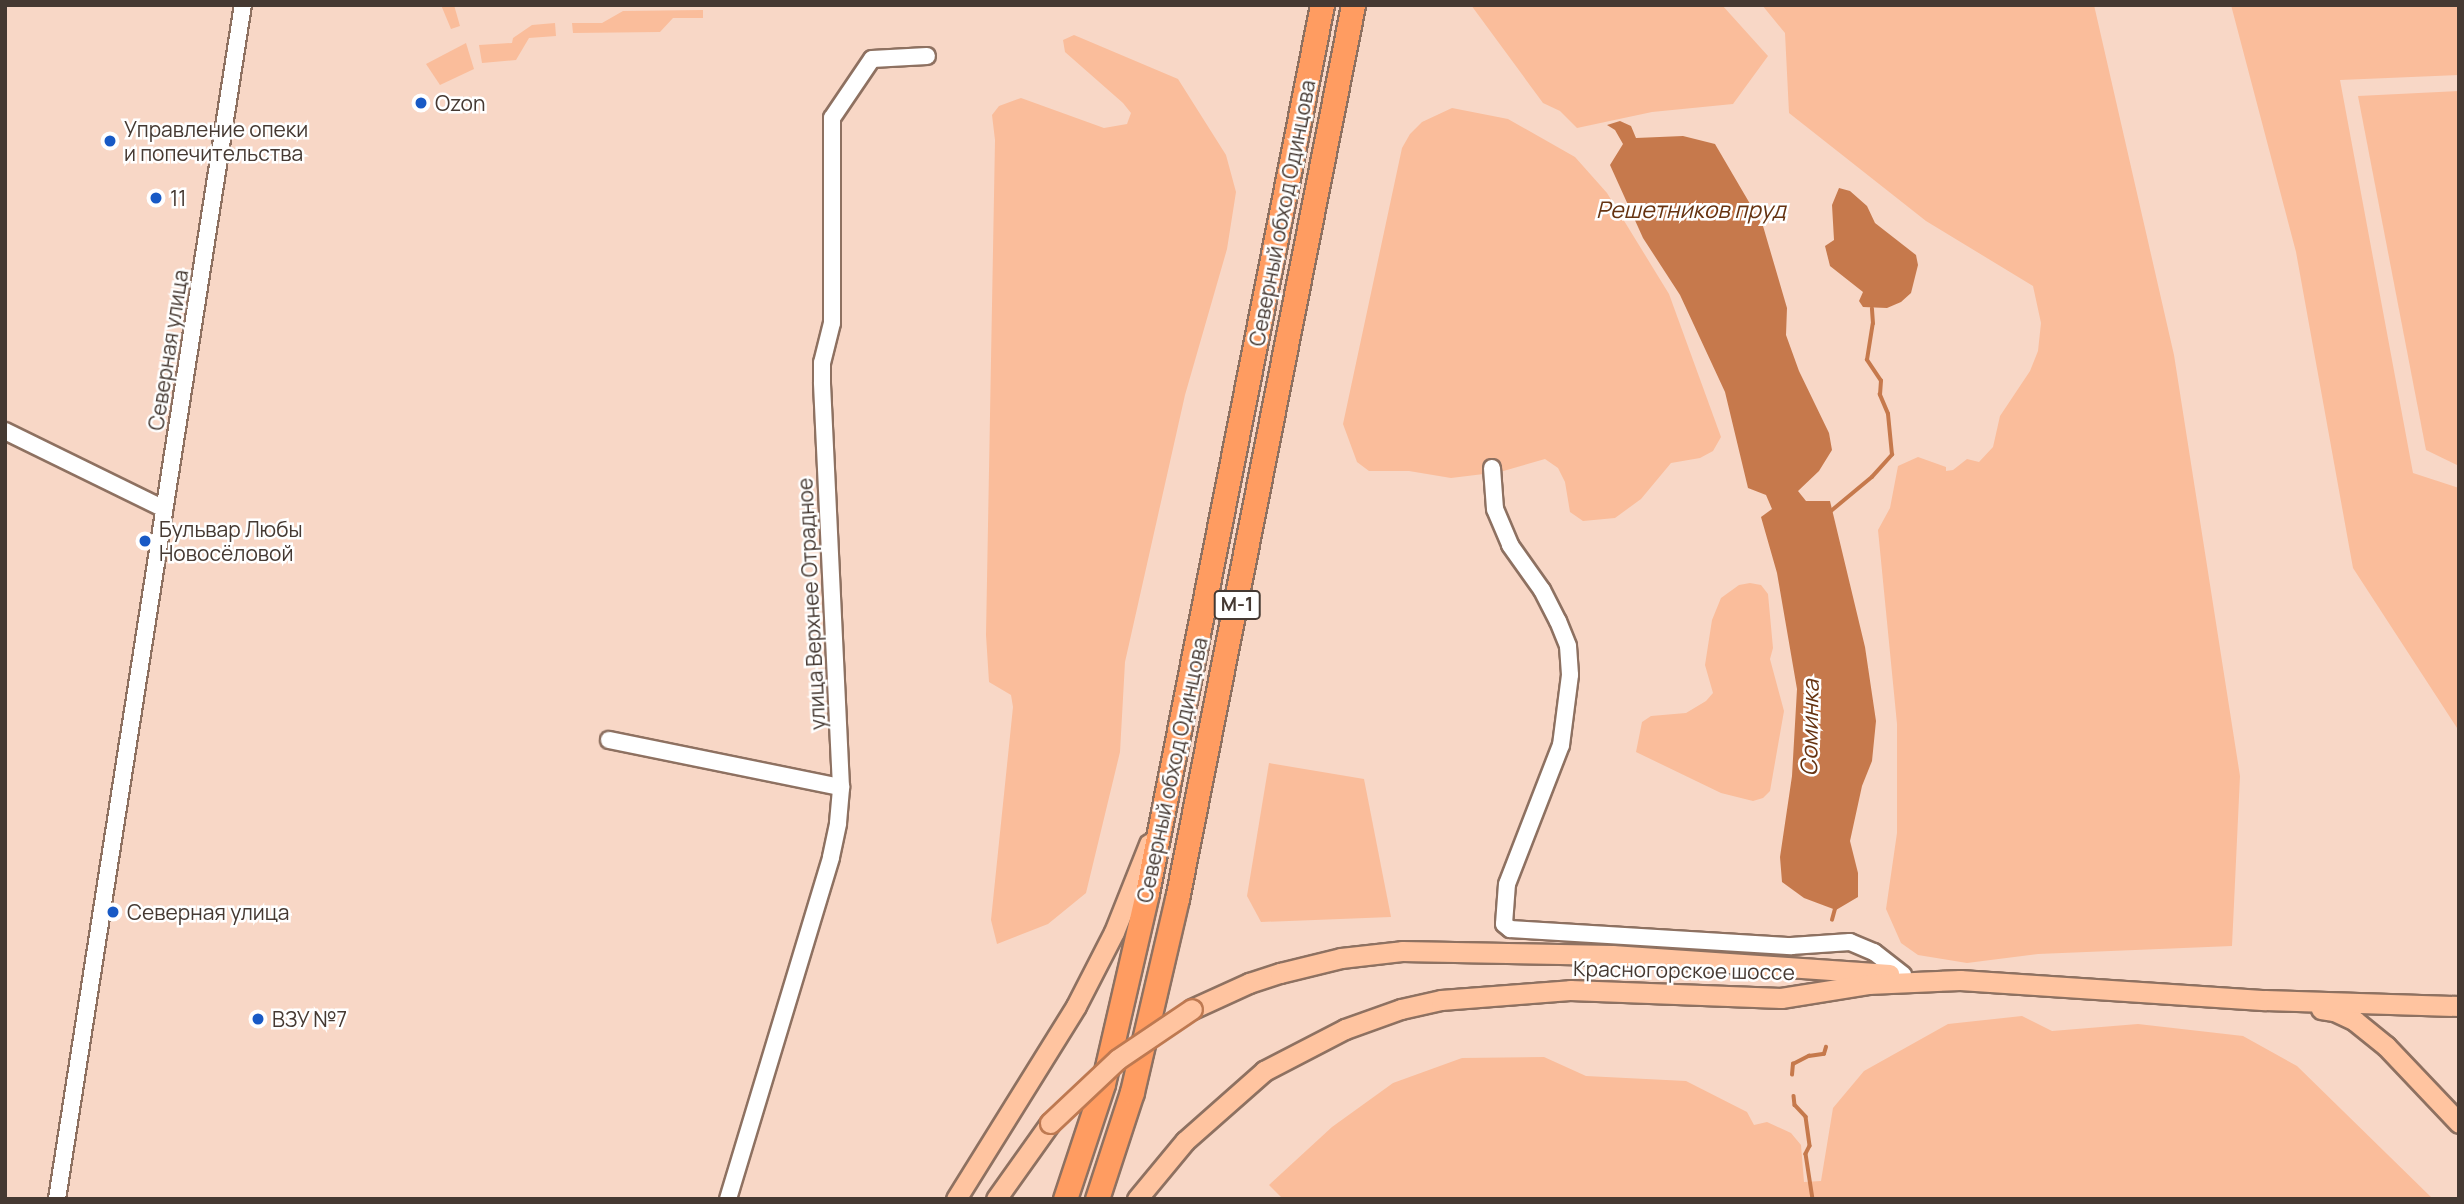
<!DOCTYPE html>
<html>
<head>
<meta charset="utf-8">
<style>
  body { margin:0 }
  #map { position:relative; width:2464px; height:1204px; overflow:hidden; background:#f8d7c6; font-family:Manrope,sans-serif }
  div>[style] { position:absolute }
  .green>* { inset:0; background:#fabd9b }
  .water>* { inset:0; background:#c6794c }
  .stream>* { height:3.5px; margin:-1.75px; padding:0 1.75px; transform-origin:1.75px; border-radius:1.75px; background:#c6794c }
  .roads { filter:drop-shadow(2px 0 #8e7161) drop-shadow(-2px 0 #8e7161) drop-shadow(0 2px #8e7161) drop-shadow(0 -2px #8e7161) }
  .minor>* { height:16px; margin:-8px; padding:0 8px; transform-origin:8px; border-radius:8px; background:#fff }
  .major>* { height:19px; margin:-9.5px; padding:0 9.5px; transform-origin:9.5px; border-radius:9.5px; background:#ffc4a0 }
  .highway>* { height:23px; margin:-11.5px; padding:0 11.5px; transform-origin:11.5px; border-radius:11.5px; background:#ff9c61 }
  .bridges { filter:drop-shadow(2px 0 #be7951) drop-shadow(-2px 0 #be7951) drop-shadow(0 2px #be7951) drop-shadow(0 -2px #be7951) }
  .major-bridge>* { height:19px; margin:-9.5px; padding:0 9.5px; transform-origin:9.5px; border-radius:9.5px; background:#ffc4a0 }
  .dots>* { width:19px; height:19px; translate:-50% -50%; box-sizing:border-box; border:4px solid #fff; border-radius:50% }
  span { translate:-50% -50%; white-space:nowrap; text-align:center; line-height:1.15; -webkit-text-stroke:5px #fff; paint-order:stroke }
  .shield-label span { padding:2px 5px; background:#fff; border:2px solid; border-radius:5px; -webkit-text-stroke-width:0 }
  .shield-label { font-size:19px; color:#453932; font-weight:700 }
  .poi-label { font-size:21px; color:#453932 }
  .left { translate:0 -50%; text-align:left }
  .street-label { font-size:21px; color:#453932 }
  .water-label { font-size:23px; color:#631; font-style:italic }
  .frame { position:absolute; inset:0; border:7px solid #453932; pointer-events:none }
</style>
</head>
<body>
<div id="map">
  <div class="green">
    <i style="clip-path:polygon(441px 5px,454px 5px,460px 26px,451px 29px)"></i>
    <i style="clip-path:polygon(1471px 5px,1722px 5px,1768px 56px,1733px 104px,1652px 112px,1577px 128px,1560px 111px,1543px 103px)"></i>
    <i style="clip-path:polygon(1762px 5px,2094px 5px,2174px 355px,2240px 776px,2232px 946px,2038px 954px,1967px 963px,1918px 955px,1901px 943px,1886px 909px,1897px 833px,1897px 724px,1878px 530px,1890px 508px,1898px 466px,1918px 457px,1946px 467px,1946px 471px,1953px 470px,1967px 459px,1979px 462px,1993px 447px,2000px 416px,2030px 371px,2038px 351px,2041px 323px,2033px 286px,1926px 221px,1789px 113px,1785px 33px)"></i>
    <i style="clip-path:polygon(2231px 5px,2459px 5px,2459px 75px,2340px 80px,2413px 473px,2459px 488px,2459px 731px,2353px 568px,2296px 252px)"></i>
    <i style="clip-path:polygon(703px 10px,703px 18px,673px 18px,660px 32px,573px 33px,572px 23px,602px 23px,623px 11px)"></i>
    <i style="clip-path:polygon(555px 23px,556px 36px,529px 38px,516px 60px,482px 63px,479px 45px,512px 43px,513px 38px,532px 25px)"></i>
    <i style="clip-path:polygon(1074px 35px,1178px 79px,1226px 155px,1236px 192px,1227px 249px,1185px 395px,1125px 662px,1120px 752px,1086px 893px,1048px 924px,997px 944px,991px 920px,1013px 707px,1011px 695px,989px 682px,986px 635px,995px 140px,992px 115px,999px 106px,1021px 98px,1104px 128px,1127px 124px,1131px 113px,1123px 103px,1065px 52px,1063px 40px)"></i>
    <i style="clip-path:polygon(466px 43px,474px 69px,440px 85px,426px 64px)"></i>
    <i style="clip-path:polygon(2459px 91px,2459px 466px,2426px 450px,2358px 96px)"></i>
    <i style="clip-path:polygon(1452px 108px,1508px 119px,1575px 157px,1607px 193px,1669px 294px,1721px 437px,1713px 451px,1700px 458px,1671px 463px,1641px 499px,1615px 518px,1583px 521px,1570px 512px,1565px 482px,1558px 468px,1545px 459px,1500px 472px,1451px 478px,1409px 471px,1369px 471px,1357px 462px,1343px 424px,1402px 148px,1410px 134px,1422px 122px)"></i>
    <i style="clip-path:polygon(1750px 583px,1761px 585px,1768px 594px,1773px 648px,1770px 659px,1784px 711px,1770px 791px,1763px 798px,1753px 801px,1721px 793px,1636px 752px,1642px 722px,1651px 716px,1686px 713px,1706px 701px,1713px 693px,1705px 665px,1712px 620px,1721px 598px,1739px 585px)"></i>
    <i style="clip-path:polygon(1269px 763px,1364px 779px,1391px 917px,1261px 922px,1247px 896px)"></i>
    <i style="clip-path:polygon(2022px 1016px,2052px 1031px,2138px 1024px,2243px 1036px,2297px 1066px,2433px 1199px,1283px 1199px,1269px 1185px,1332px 1127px,1393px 1083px,1462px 1058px,1544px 1057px,1586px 1076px,1686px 1081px,1747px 1112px,1754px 1125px,1767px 1122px,1791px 1133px,1801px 1145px,1804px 1182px,1821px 1181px,1833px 1108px,1864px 1071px,1948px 1024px)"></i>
  </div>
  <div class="water">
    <i style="clip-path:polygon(1620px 121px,1631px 126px,1636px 138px,1683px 136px,1715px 144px,1763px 226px,1787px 308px,1786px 335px,1799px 371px,1829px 433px,1832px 450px,1819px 471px,1798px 491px,1806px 501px,1830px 501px,1865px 647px,1876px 721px,1872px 761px,1862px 786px,1850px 841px,1858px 873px,1858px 897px,1836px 910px,1804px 898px,1782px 882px,1780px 857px,1792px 776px,1797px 689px,1777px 573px,1761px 517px,1772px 509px,1766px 495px,1748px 488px,1725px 392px,1680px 295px,1643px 238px,1610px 165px,1623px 144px,1615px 130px,1607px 125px)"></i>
    <i style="clip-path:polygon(1839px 188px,1850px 191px,1867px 206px,1875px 223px,1916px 255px,1918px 265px,1911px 293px,1901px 302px,1887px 308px,1863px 307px,1859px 301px,1863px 292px,1830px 266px,1825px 246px,1834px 240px,1832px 205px)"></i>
  </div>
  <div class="stream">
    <i style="left:1831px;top:511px;width:53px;rotate:-39.7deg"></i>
    <i style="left:1872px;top:477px;width:30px;rotate:-48deg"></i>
    <i style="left:1892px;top:455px;width:41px;rotate:-95.6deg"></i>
    <i style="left:1888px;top:414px;width:21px;rotate:-113deg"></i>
    <i style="left:1880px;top:395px;width:14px;rotate:-86deg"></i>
    <i style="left:1881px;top:381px;width:25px;rotate:-124deg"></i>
    <i style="left:1867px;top:360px;width:36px;rotate:-81deg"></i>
    <i style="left:1873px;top:324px;width:15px;rotate:-94deg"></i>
    <i style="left:1832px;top:920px;width:11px;rotate:-75deg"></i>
    <i style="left:1792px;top:1075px;width:11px;rotate:-85deg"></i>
    <i style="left:1793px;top:1064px;width:18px;rotate:-27deg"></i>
    <i style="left:1809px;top:1056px;width:15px;rotate:-8deg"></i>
    <i style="left:1824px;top:1054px;width:7px;rotate:-74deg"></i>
    <i style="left:1794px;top:1096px;width:9px;rotate:84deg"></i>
    <i style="left:1795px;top:1105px;width:16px;rotate:47deg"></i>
    <i style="left:1806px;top:1117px;width:29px;rotate:82deg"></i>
    <i style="left:1810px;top:1146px;width:9px;rotate:117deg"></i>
    <i style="left:1806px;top:1154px;width:46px;rotate:81.2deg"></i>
  </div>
  <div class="roads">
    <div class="minor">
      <i style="left:5px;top:431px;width:177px;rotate:26.1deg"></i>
      <i style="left:1492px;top:468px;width:41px;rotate:85.8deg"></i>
      <i style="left:1495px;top:509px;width:39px;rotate:67deg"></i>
      <i style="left:1510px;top:545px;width:55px;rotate:54.6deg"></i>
      <i style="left:1542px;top:590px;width:35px;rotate:63deg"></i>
      <i style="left:1558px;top:621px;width:27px;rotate:68deg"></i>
      <i style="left:1568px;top:646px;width:29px;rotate:86deg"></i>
      <i style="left:1570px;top:675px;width:71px;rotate:97.3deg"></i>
      <i style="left:1561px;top:745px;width:149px;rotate:111.2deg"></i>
      <i style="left:1507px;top:884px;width:40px;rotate:94.3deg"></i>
      <i style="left:1504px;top:924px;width:8px;rotate:40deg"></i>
      <i style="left:1510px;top:929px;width:282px;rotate:3.5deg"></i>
      <i style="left:1791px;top:946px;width:59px;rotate:-3.9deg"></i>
      <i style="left:1850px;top:942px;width:26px;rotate:23deg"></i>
      <i style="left:1874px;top:952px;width:37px;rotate:38deg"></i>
      <i style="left:609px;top:740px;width:237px;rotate:11.5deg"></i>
      <i style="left:57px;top:1199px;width:1208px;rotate:-81.15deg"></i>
      <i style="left:728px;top:1199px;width:357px;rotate:-73.2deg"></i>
      <i style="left:831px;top:857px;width:35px;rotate:-78deg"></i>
      <i style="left:838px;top:823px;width:36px;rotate:-85deg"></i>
      <i style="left:841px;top:787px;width:405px;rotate:-92.7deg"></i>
      <i style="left:822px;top:382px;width:19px;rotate:-90deg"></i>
      <i style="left:822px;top:363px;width:41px;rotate:-76deg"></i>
      <i style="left:832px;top:323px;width:205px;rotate:-90deg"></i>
      <i style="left:832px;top:118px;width:71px;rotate:-55.9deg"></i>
      <i style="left:872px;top:59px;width:55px;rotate:-3.1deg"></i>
    </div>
    <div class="major">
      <i style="left:1192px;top:1009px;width:63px;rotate:-24.5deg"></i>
      <i style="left:1249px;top:983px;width:33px;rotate:-18deg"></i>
      <i style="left:1280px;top:973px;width:63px;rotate:-13.8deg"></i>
      <i style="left:1341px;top:958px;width:61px;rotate:-6.5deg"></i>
      <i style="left:1402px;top:951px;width:210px;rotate:1.1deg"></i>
      <i style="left:1612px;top:955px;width:278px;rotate:3.9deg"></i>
      <i style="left:2321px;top:1009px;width:13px;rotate:9deg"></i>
      <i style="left:2334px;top:1011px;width:23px;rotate:25deg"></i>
      <i style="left:2355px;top:1021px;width:40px;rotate:39deg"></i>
      <i style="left:2386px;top:1046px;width:106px;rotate:46.5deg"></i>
      <i style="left:956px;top:1199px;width:227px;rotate:-58.1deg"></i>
      <i style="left:1076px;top:1006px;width:83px;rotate:-62.8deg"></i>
      <i style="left:1114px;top:932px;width:95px;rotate:-68.3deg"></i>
      <i style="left:996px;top:1199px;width:93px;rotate:-54.6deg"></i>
      <i style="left:1137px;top:1199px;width:75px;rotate:-50.4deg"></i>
      <i style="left:1185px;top:1141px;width:106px;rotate:-41.5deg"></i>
      <i style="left:1264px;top:1071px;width:91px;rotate:-27.4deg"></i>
      <i style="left:1345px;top:1029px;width:59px;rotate:-19.7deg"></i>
      <i style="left:1401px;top:1009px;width:41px;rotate:-12.7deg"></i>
      <i style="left:1441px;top:1000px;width:129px;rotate:-4.4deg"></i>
      <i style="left:1570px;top:990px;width:211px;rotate:2.2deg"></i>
      <i style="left:1781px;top:998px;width:88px;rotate:-9.1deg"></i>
      <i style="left:1868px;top:984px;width:92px;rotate:-2.5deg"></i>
      <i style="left:1960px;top:980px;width:306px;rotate:3.8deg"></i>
      <i style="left:2265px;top:1000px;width:194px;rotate:1.8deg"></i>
    </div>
    <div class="highway">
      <i style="left:1065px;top:1199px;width:121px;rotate:-71.7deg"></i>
      <i style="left:1103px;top:1084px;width:196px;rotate:-77deg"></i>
      <i style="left:1147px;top:893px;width:905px;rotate:-78.85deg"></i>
      <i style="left:1097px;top:1199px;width:113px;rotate:-71.9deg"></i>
      <i style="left:1132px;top:1092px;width:198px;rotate:-76.9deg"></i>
      <i style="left:1177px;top:899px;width:911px;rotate:-78.86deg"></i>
    </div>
  </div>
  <div class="bridges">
    <div class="major-bridge">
      <i style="left:1050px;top:1123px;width:93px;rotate:-43.3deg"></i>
      <i style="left:1118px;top:1059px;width:89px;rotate:-34deg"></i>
    </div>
  </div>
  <div class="dots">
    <i style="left:421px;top:103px;background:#1859c5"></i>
    <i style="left:110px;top:141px;background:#1859c5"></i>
    <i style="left:156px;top:198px;background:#1859c5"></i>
    <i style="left:145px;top:541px;background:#1859c5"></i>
    <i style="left:113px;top:912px;background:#1859c5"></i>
    <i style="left:258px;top:1019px;background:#1859c5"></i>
  </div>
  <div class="shield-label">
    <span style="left:1237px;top:605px">М-1</span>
  </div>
  <div class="poi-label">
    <span class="left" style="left:435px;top:103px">Ozon</span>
    <span class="left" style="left:124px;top:141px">Управление опеки<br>и попечительства</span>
    <span class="left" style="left:170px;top:198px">11</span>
    <span class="left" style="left:159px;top:541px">Бульвар Любы<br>Новосёловой</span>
    <span class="left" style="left:127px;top:912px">Северная улица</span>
    <span class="left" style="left:272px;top:1019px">ВЗУ №7</span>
  </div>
  <div class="street-label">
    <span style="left:1282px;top:213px;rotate:-79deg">Северный обход Одинцова</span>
    <span style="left:168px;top:350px;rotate:-81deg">Северная улица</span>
    <span style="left:811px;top:604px;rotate:-93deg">улица Верхнее Отрадное</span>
    <span style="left:1172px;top:770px;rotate:-78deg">Северный обход Одинцова</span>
    <span style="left:1684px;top:970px;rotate:1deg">Красногорское шоссе</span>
  </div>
  <div class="water-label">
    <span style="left:1691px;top:209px">Решетников пруд</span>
    <span style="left:1809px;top:728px;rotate:-89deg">Соминка</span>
  </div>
  <div class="frame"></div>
</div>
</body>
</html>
